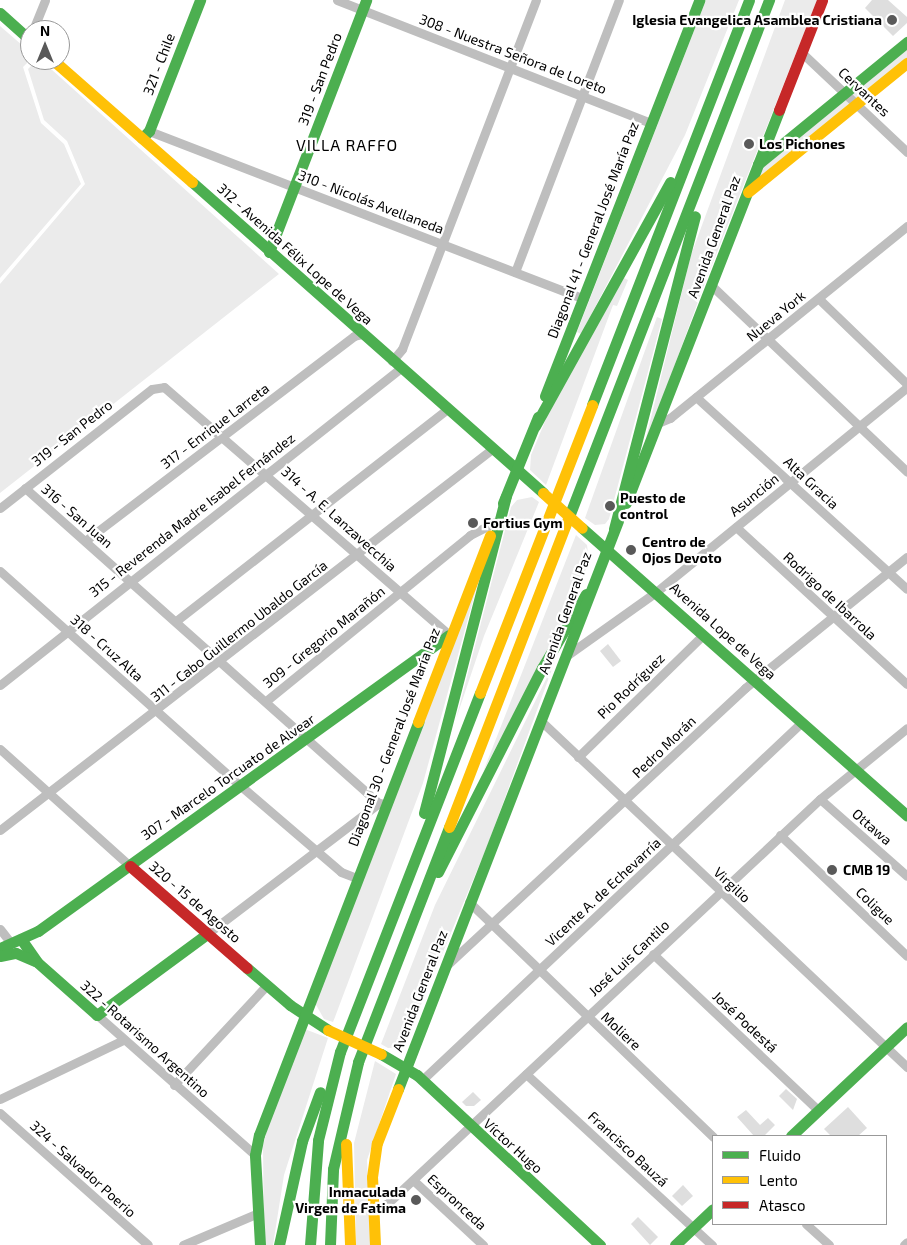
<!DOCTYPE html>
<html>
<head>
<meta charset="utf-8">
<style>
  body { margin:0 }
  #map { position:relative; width:907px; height:1245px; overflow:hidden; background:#fff; font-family:"Exo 2",sans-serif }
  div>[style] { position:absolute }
  .green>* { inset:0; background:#ebebeb }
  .building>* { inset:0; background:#dedede }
  .street>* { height:9px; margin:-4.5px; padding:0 4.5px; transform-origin:4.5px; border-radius:4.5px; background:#bebebe }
  .fast>* { height:11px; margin:-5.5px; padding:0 5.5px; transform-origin:5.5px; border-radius:5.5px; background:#4caf50 }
  .slow>* { height:11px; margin:-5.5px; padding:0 5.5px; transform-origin:5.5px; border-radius:5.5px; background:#ffc107 }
  .jam>* { height:11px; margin:-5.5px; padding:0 5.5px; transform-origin:5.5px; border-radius:5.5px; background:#c62828 }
  .slow-bridge>* { height:11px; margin:-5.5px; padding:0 5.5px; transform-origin:5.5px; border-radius:5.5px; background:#ffc107 }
  .dots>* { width:14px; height:14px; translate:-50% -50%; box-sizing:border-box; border:2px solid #fff; border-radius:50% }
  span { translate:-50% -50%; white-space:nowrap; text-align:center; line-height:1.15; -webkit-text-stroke:4.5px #fff; paint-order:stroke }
  .poi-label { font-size:14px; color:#000; font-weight:700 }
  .right { translate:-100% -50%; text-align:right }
  .left { translate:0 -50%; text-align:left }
  .street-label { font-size:14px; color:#000 }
  .quarter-label { font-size:16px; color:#000; letter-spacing:1px }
  .legend { position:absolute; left:712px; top:1135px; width:175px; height:90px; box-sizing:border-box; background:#fff; border:1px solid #999; margin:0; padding:6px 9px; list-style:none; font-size:15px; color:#000 }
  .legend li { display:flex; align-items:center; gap:10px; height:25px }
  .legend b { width:25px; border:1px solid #999 }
  .north { position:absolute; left:20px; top:20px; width:50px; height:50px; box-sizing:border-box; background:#fff; border:1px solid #999; border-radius:50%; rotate:0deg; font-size:14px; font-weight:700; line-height:20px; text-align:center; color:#000 }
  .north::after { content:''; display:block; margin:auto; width:18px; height:22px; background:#595959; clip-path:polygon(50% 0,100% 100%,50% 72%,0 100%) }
</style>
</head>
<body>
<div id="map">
  <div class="green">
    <i style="clip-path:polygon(706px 0,739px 0,685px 135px,581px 334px,577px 332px)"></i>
    <i style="clip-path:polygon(785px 0,817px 0,706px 280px,642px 454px,691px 255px)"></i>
    <i style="clip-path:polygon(0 26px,30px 52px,30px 60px,23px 67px,41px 123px,64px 144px,81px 184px,0 278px)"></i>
    <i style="clip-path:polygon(907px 42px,907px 63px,746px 193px,757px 165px)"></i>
    <i style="clip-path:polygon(37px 60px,41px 60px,279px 274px,0 493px,0 284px,85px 184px,67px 141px,44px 120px,28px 69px)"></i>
    <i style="clip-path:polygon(624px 278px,628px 280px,617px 306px,613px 305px,546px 485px,530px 470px,531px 455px,551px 407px)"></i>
    <i style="clip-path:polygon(657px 317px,662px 319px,609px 519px,605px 524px,595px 525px,585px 518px)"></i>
    <i style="clip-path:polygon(532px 497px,539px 502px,484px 636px,456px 719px,511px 507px,517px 500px)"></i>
    <i style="clip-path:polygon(576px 535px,587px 545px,589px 561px,572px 604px,483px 772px)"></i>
    <i style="clip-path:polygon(486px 553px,423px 783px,335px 1017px,333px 1022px,324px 1019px,315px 1003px)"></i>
    <i style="clip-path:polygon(555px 661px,488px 844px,413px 1024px,404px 1023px,398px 1038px,404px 1044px,402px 1047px,388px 1048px,381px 1044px,435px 905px)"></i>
    <i style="clip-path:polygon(302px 1028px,328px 1038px,284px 1175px,273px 1245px,264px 1245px,263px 1146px,273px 1105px)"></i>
    <i style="clip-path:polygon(375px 1061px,396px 1074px,367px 1160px,371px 1245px,356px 1245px,354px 1143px)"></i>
  </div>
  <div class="building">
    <i style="clip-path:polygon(872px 0,888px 0,907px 17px,907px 23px,893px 36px,865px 8px)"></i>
    <i style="clip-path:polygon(608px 644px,621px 661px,613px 667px,600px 651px)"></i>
    <i style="clip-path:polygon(786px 1089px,797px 1099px,793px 1110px,779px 1096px)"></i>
    <i style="clip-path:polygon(473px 1092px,481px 1100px,474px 1106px,466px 1106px,462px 1102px)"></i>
    <i style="clip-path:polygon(848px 1107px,867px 1128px,858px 1136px,831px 1136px,824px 1129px)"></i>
    <i style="clip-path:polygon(746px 1110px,760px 1125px,768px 1118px,775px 1125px,764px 1136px,754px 1136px,737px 1117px)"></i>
    <i style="clip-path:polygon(683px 1185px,693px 1196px,682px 1206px,672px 1196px)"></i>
    <i style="clip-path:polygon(638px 1217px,658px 1237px,650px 1245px,631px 1224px)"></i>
  </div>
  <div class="street">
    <i style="left:337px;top:0;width:337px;rotate:21.4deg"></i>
    <i style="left:33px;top:30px;width:32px;rotate:-68deg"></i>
    <i style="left:801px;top:52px;width:146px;rotate:43.3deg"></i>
    <i style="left:149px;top:131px;width:466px;rotate:21.1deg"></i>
    <i style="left:515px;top:272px;width:291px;rotate:-69.1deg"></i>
    <i style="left:713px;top:287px;width:268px;rotate:43.6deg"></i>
    <i style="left:819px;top:299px;width:122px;rotate:44deg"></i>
    <i style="left:392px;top:361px;width:16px;rotate:-50deg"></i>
    <i style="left:402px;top:349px;width:374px;rotate:-69deg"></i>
    <i style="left:696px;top:397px;width:285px;rotate:42.3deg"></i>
    <i style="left:660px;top:422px;width:11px;rotate:-22deg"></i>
    <i style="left:670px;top:418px;width:305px;rotate:-39deg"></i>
    <i style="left:25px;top:488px;width:474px;rotate:41.7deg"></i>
    <i style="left:0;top:508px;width:193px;rotate:-38.1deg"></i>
    <i style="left:152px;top:389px;width:12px;rotate:-9deg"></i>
    <i style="left:164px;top:387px;width:378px;rotate:41deg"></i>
    <i style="left:736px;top:527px;width:232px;rotate:42.6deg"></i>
    <i style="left:85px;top:541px;width:338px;rotate:-37.3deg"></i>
    <i style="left:354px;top:336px;width:8px;rotate:-14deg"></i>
    <i style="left:0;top:571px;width:324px;rotate:41.8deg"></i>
    <i style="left:242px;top:787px;width:130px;rotate:40.6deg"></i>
    <i style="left:341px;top:872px;width:17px;rotate:21deg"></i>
    <i style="left:176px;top:621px;width:344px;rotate:-38deg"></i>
    <i style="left:566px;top:656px;width:110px;rotate:-35.4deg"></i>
    <i style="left:656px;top:592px;width:324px;rotate:-39.2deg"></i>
    <i style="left:0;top:685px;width:511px;rotate:-38.33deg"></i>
    <i style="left:266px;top:701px;width:263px;rotate:-39.1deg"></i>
    <i style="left:470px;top:535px;width:28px;rotate:-27deg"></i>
    <i style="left:541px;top:721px;width:504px;rotate:43.39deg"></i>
    <i style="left:0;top:749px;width:175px;rotate:42deg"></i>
    <i style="left:578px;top:757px;width:175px;rotate:-44.3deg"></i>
    <i style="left:820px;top:799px;width:116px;rotate:41.5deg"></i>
    <i style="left:0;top:830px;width:622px;rotate:-37.75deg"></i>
    <i style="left:780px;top:835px;width:175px;rotate:43.6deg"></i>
    <i style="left:469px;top:902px;width:339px;rotate:43.9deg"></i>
    <i style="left:0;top:929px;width:18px;rotate:52deg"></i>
    <i style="left:207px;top:934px;width:216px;rotate:-37.3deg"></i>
    <i style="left:379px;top:803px;width:6px;rotate:9deg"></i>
    <i style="left:653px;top:954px;width:227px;rotate:43.4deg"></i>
    <i style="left:447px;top:965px;width:407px;rotate:-42.9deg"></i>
    <i style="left:745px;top:688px;width:208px;rotate:-39deg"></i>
    <i style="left:97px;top:1015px;width:211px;rotate:41.5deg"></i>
    <i style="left:526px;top:1074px;width:253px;rotate:42.6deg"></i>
    <i style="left:422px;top:1080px;width:522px;rotate:-43.29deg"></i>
    <i style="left:174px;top:1085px;width:137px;rotate:-47.1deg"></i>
    <i style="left:0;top:1099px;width:136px;rotate:-25.6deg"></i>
    <i style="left:0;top:1113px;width:198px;rotate:41.7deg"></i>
    <i style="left:413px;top:1180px;width:96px;rotate:42.9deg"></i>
    <i style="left:373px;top:1210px;width:17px;rotate:-25deg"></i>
    <i style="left:388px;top:1203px;width:591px;rotate:-43.08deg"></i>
    <i style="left:820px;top:799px;width:112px;rotate:-39.2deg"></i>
    <i style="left:806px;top:1224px;width:31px;rotate:42deg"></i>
    <i style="left:183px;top:1245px;width:82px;rotate:-23.1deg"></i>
    <i style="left:904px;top:1245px;width:4px;rotate:-45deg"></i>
  </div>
  <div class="fast">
    <i style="left:0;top:13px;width:40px;rotate:42deg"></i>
    <i style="left:142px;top:138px;width:10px;rotate:-45deg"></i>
    <i style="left:149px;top:131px;width:141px;rotate:-68.7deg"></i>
    <i style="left:758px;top:164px;width:193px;rotate:-39.3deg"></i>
    <i style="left:192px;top:182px;width:469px;rotate:41.5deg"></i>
    <i style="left:269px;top:252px;width:270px;rotate:-68.9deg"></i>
    <i style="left:545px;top:396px;width:425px;rotate:-68.7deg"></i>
    <i style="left:592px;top:405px;width:434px;rotate:-68.8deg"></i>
    <i style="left:535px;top:426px;width:279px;rotate:-61deg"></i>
    <i style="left:503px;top:503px;width:93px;rotate:-67.9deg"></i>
    <i style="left:626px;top:503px;width:422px;rotate:-68.7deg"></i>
    <i style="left:568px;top:519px;width:557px;rotate:-68.83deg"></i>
    <i style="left:582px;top:528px;width:434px;rotate:41.5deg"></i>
    <i style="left:614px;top:529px;width:323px;rotate:-75.5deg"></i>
    <i style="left:424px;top:813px;width:327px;rotate:-75.5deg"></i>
    <i style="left:438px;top:872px;width:229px;rotate:-63deg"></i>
    <i style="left:542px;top:668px;width:86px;rotate:-59.3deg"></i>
    <i style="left:21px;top:939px;width:28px;rotate:55deg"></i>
    <i style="left:37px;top:962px;width:80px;rotate:41.5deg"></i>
    <i style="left:97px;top:1015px;width:137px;rotate:-36.4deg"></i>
    <i style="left:0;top:948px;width:42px;rotate:-24.1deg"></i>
    <i style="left:38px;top:931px;width:506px;rotate:-35.76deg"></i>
    <i style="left:0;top:956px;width:16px;rotate:-11deg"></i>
    <i style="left:16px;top:953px;width:21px;rotate:23deg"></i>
    <i style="left:247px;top:968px;width:57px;rotate:40.7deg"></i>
    <i style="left:290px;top:1005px;width:45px;rotate:33.3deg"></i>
    <i style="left:381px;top:1054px;width:42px;rotate:30.3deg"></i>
    <i style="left:417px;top:1075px;width:250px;rotate:42.9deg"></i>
    <i style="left:398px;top:1089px;width:609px;rotate:-68.83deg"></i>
    <i style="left:791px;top:1136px;width:159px;rotate:-43.2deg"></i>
    <i style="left:260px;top:1245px;width:90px;rotate:-93.2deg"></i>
    <i style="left:255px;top:1155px;width:20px;rotate:-79deg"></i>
    <i style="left:259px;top:1135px;width:443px;rotate:-68.9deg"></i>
    <i style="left:279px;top:1245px;width:107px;rotate:-77.5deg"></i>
    <i style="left:302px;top:1141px;width:52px;rotate:-69.8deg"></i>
    <i style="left:310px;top:1245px;width:105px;rotate:-85.6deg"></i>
    <i style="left:318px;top:1140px;width:91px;rotate:-76deg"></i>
    <i style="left:340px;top:1052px;width:385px;rotate:-68.7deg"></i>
    <i style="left:330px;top:1245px;width:76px;rotate:-87.7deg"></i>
    <i style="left:333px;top:1169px;width:110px;rotate:-76.8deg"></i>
    <i style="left:358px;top:1062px;width:252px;rotate:-68.8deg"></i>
    <i style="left:675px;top:1245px;width:52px;rotate:-43.5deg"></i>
  </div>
  <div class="slow">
    <i style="left:53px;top:60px;width:185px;rotate:41.3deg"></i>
    <i style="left:748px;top:192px;width:205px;rotate:-39.1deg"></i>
    <i style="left:480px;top:693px;width:309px;rotate:-68.7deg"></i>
    <i style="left:418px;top:722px;width:200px;rotate:-68.9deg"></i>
    <i style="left:449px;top:827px;width:330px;rotate:-68.9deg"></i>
    <i style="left:346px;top:1144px;width:101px;rotate:87.7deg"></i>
    <i style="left:375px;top:1245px;width:68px;rotate:-92.5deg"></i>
    <i style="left:372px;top:1177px;width:34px;rotate:-82deg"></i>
    <i style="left:377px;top:1143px;width:58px;rotate:-68.7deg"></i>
  </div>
  <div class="jam">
    <i style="left:779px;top:110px;width:118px;rotate:-68.6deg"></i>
    <i style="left:130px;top:866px;width:155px;rotate:41.1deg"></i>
  </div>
  <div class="slow-bridge">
    <i style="left:543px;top:493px;width:52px;rotate:41.9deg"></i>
    <i style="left:328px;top:1030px;width:58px;rotate:24.4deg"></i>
  </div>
  <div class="dots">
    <i style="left:892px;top:20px;background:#595959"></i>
    <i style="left:749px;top:144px;background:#595959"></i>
    <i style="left:610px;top:506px;background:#595959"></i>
    <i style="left:473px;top:523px;background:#595959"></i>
    <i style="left:631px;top:550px;background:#595959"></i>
    <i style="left:832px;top:870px;background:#595959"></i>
    <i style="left:416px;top:1200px;background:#595959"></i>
  </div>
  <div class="poi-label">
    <span class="right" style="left:882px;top:20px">Iglesia Evangelica Asamblea Cristiana</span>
    <span class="left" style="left:759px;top:144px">Los Pichones</span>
    <span class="left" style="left:620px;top:506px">Puesto de<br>control</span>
    <span class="left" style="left:483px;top:523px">Fortius Gym</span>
    <span class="left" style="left:642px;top:550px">Centro de<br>Ojos Devoto</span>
    <span class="left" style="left:843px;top:870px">CMB 19</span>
    <span class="right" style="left:406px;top:1200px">Inmaculada<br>Virgen de Fatima</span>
  </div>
  <div class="street-label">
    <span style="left:513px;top:54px;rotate:21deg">308 - Nuestra Señora de Loreto</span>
    <span style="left:159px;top:64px;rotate:-69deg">321 - Chile</span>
    <span style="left:320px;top:79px;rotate:-69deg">319 - San Pedro</span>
    <span style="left:864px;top:92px;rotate:43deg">Cervantes</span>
    <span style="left:371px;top:202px;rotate:21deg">310 - Nicolás Avellaneda</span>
    <span style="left:593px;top:230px;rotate:-69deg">Diagonal 41 - General José María Paz</span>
    <span style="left:714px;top:237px;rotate:-70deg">Avenida General Paz</span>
    <span style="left:295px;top:254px;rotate:42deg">312 - Avenida Félix Lope de Vega</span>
    <span style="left:776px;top:316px;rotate:-39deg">Nueva York</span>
    <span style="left:215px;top:426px;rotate:-37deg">317 - Enrique Larreta</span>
    <span style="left:72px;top:433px;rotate:-38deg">319 - San Pedro</span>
    <span style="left:811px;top:483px;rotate:43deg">Alta Gracia</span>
    <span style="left:754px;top:495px;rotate:-39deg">Asunción</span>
    <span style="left:192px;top:515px;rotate:-38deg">315 - Reverenda Madre Isabel Fernández</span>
    <span style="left:77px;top:516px;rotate:41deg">316 - San Juan</span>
    <span style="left:339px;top:519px;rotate:42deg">314 - A. E. Lanzavecchia</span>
    <span style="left:830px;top:596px;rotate:43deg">Rodrigo de Ibarrola</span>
    <span style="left:565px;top:613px;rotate:-70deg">Avenida General Paz</span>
    <span style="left:239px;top:631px;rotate:-38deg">311 - Cabo Guillermo Ubaldo García</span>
    <span style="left:723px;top:631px;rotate:42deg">Avenida Lope de Vega</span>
    <span style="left:324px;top:637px;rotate:-39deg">309 - Gregorio Marañón</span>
    <span style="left:107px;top:648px;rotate:42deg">318 - Cruz Alta</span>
    <span style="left:631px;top:686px;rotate:-44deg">Pio Rodríguez</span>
    <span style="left:394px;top:737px;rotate:-69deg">Diagonal 30 - General José María Paz</span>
    <span style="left:664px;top:747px;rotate:-44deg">Pedro Morán</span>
    <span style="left:228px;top:777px;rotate:-35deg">307 - Marcelo Torcuato de Alvear</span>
    <span style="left:872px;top:827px;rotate:41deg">Ottawa</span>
    <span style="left:732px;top:885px;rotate:43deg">Virgilio</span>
    <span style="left:603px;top:892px;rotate:-43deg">Vicente A. de Echevarría</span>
    <span style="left:195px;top:902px;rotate:41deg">320 - 15 de Agosto</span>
    <span style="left:875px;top:906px;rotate:44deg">Coligue</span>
    <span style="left:629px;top:958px;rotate:-43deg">José Luis Cantilo</span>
    <span style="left:420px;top:991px;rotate:-69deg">Avenida General Paz</span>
    <span style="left:745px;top:1022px;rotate:43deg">José Podestá</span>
    <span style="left:621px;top:1031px;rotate:43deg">Moliere</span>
    <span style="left:145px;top:1039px;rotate:42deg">322 - Rotarismo Argentino</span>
    <span style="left:513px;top:1146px;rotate:42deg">Víctor Hugo</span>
    <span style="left:628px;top:1149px;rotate:43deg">Francisco Bauzá</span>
    <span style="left:83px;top:1169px;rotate:42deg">324 - Salvador Poerio</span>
    <span style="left:457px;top:1202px;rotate:43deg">Espronceda</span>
  </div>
  <div class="quarter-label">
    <span style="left:347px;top:145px">VILLA RAFFO</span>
  </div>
  <ul class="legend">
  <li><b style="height:6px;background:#4caf50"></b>Fluido</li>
  <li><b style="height:6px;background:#ffc107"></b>Lento</li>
  <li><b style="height:6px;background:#c62828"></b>Atasco</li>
  </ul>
  <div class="north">N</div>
</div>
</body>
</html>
